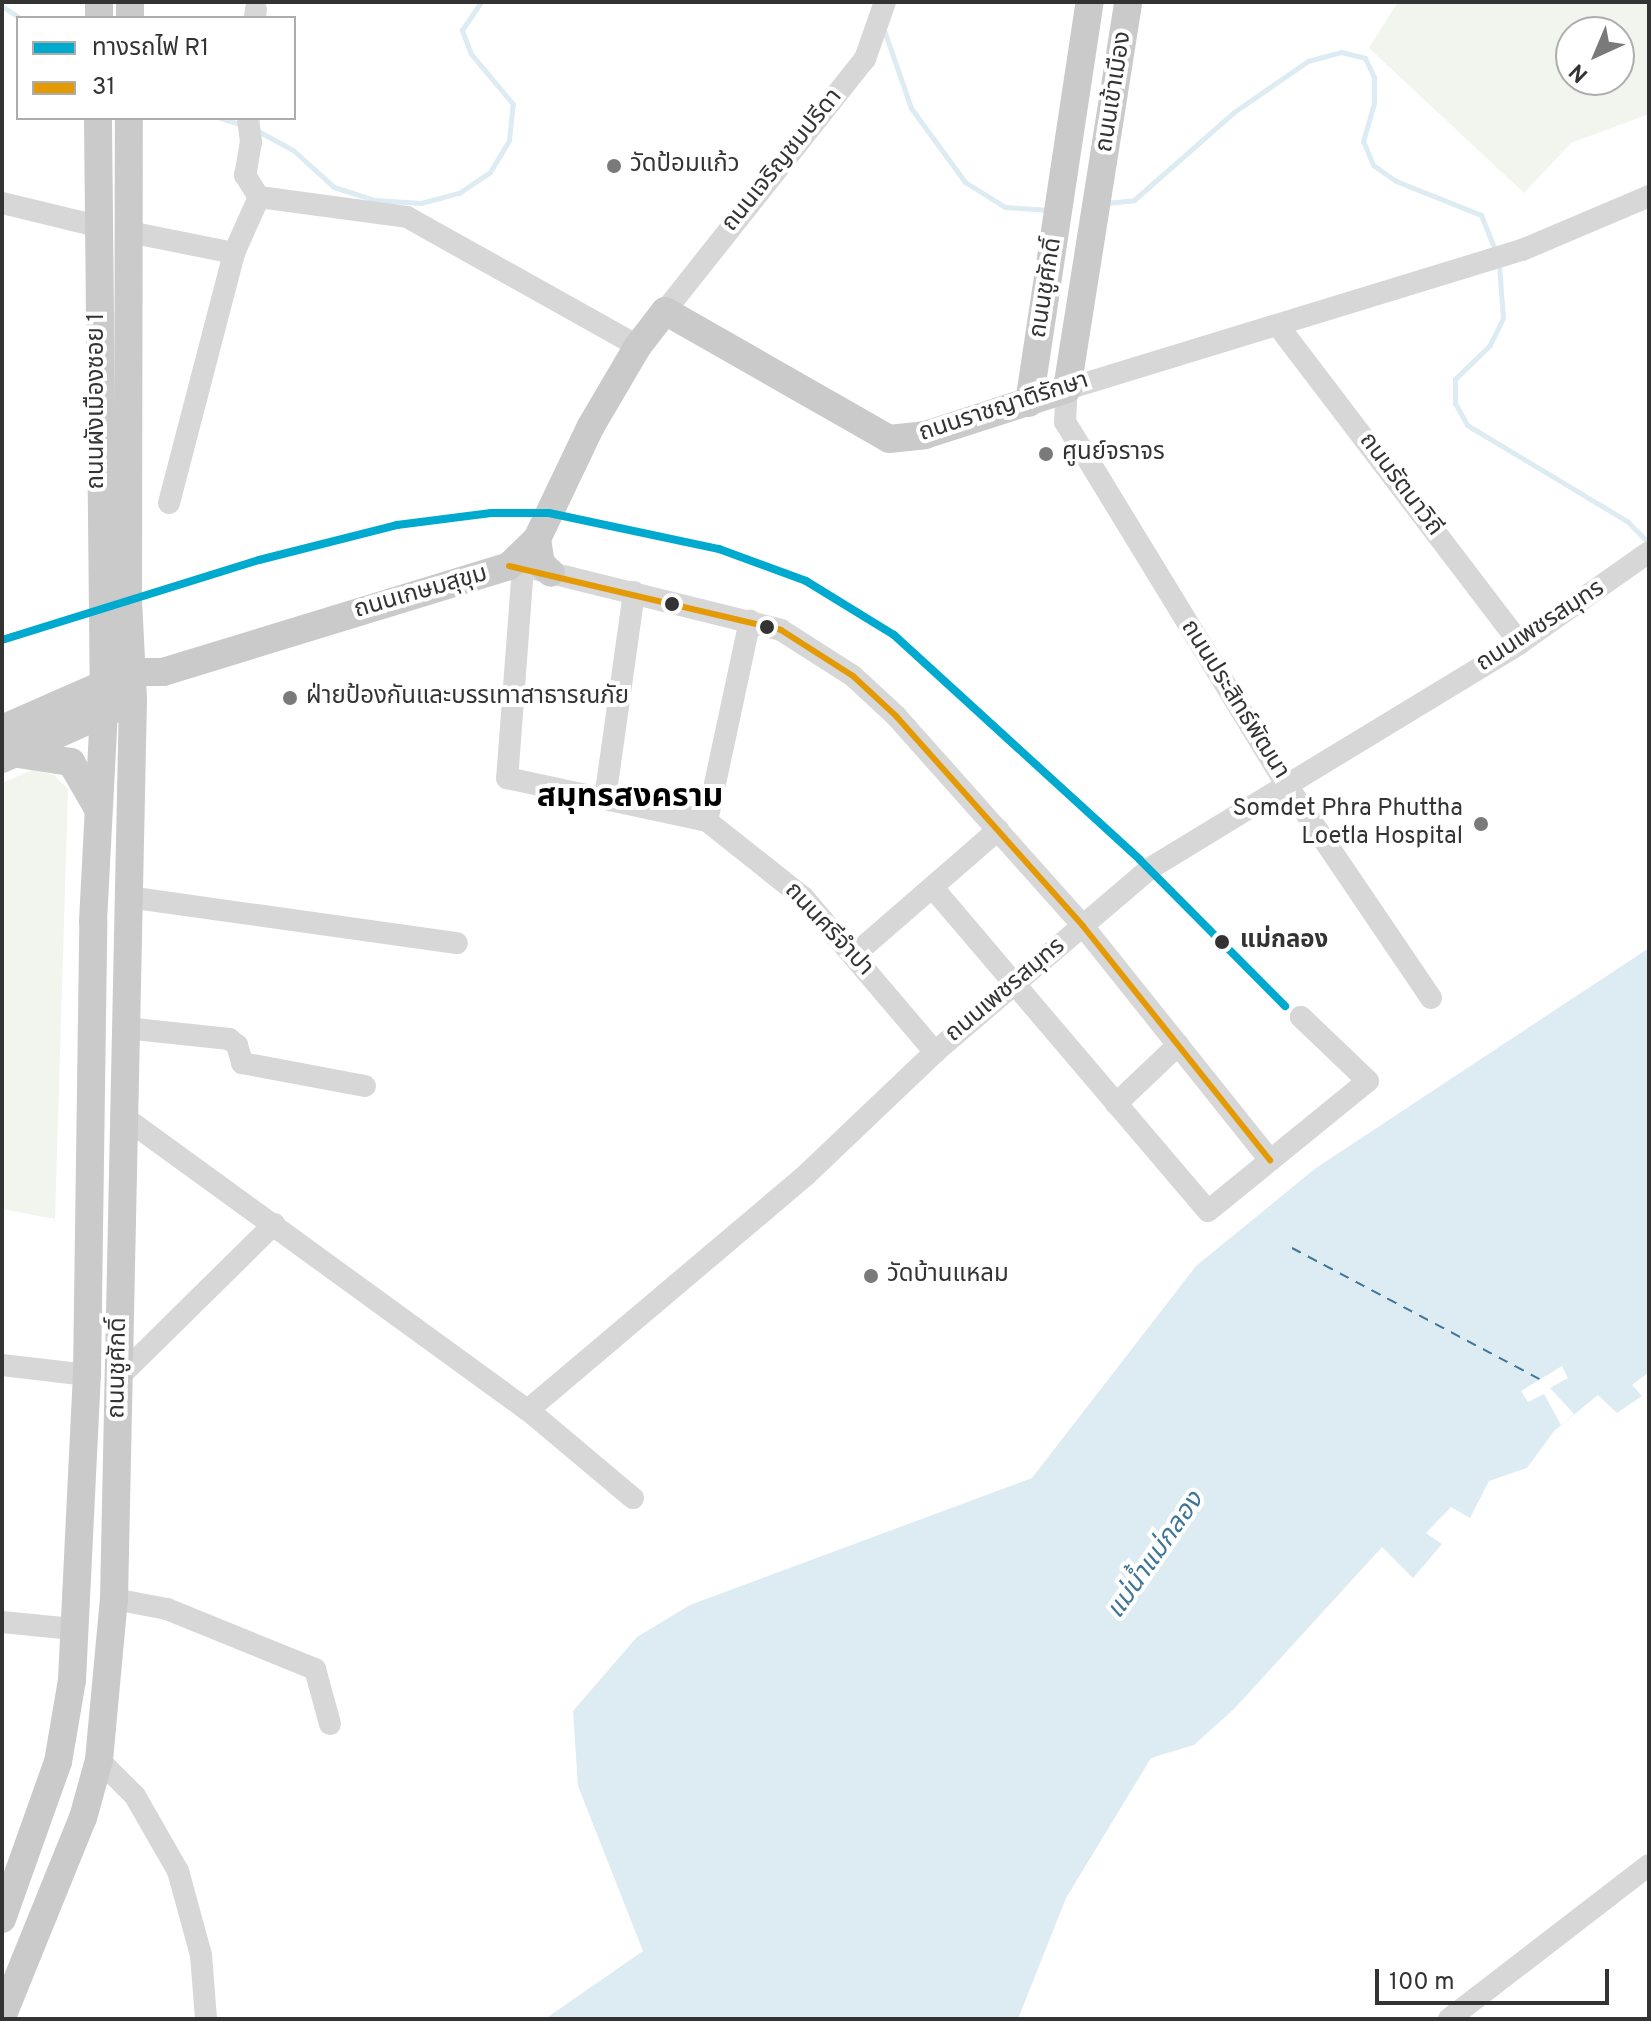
<!DOCTYPE html>
<html>
<head>
<meta charset="utf-8">
<style>
  body { margin:0 }
  #map { position:relative; width:1651px; height:2021px; overflow:hidden; background:#fff; font-family:Overpass,"Noto Sans Thai",sans-serif }
  div>[style] { position:absolute }
  .green>* { inset:0; background:#f1f5ed }
  .water>* { inset:0; background:#ddebf3 }
  .pier>* { inset:0; background:#fff }
  .stream>* { height:5px; margin:-2.5px; padding:0 2.5px; transform-origin:2.5px; border-radius:2.5px; background:#ddebf3 }
  .ferry>* { height:2px; margin-top:-1px; transform-origin:0; background:repeating-linear-gradient(90deg,#3f7597 0 10px,transparent 0 18px) }
  .minor>* { height:22px; margin:-11px; padding:0 11px; transform-origin:11px; border-radius:11px; background:#d7d7d7 }
  .major>* { height:28px; margin:-14px; padding:0 14px; transform-origin:14px; border-radius:14px; background:#cacaca }
  .bus-1>* { height:6px; margin:-3px; padding:0 3px; transform-origin:3px; border-radius:3px; background:#e39a05 }
  .rail-1>* { height:8px; margin:-4px; padding:0 4px; transform-origin:4px; border-radius:4px; background:#00a9ce }
  .dots>* { width:22px; height:22px; translate:-50% -50%; box-sizing:border-box; border:4px solid #fff; border-radius:50% }
  span { translate:-50% -50%; white-space:nowrap; text-align:center; line-height:1.15; -webkit-text-stroke:8px #fff; paint-order:stroke }
  .street-label { font-size:24px; color:#333 }
  .poi-label { font-size:24px; color:#333 }
  .left { translate:0 -50%; text-align:left }
  .right { translate:-100% -50%; text-align:right }
  .stop-label { font-size:24px; color:#333; font-weight:700 }
  .water-label { font-size:26px; color:#3f7597; font-style:italic }
  .district-label { font-size:32px; color:#000; font-weight:700 }
  .frame { position:absolute; inset:0; border:4px solid #333; pointer-events:none }
  .legend { position:absolute; left:16px; top:16px; width:280px; height:104px; box-sizing:border-box; background:#fff; border:2px solid #adadad; margin:0; padding:10px 14px; list-style:none; font-size:24px; color:#333 }
  .legend li { display:flex; align-items:center; gap:16px; height:40px }
  .legend b { width:40px; border:2px solid #adadad }
  .north { position:absolute; left:1555px; top:16px; width:80px; height:80px; box-sizing:border-box; background:#fff; border:2px solid #adadad; border-radius:50%; rotate:224deg; font-size:22px; font-weight:700; line-height:32px; text-align:center; color:#333 }
  .north::after { content:''; display:block; margin:auto; width:28px; height:36px; background:#7a7a7a; clip-path:polygon(50% 0,100% 100%,50% 72%,0 100%) }
  .scale { position:absolute; left:1375px; top:1969px; width:234px; height:36px; box-sizing:border-box; border:4px solid #333; border-top:0; padding-left:10px; font-size:24px; line-height:28px; white-space:nowrap; color:#333; -webkit-text-stroke:6px #fff; paint-order:stroke }
</style>
</head>
<body>
<div id="map">
  <div class="green">
    <i style="clip-path:polygon(evenodd,1398px 2px,1649px 2px,1649px 114px,1571px 143px,1524px 193px,1369px 48px,1398px 2px,1571px 32px,1619px 32px,1619px 80px,1571px 80px,1571px 32px)"></i>
    <i style="clip-path:polygon(32px 770px,54px 775px,68px 789px,55px 1219px,2px 1209px,2px 783px)"></i>
  </div>
  <div class="water">
    <i style="clip-path:polygon(1649px 948px,1649px 1372px,1632px 1385px,1642px 1396px,1617px 1413px,1598px 1395px,1554px 1431px,1527px 1468px,1489px 1481px,1470px 1518px,1451px 1507px,1426px 1533px,1442px 1544px,1413px 1578px,1382px 1547px,1235px 1708px,1194px 1745px,1151px 1758px,1066px 1898px,1018px 2019px,545px 2019px,643px 1951px,578px 1786px,573px 1711px,637px 1637px,690px 1605px,1032px 1478px,1196px 1266px,1316px 1168px)"></i>
  </div>
  <div class="pier">
    <i style="clip-path:polygon(1562px 1366px,1568px 1378px,1550px 1388px,1574px 1414px,1561px 1425px,1544px 1394px,1528px 1402px,1521px 1391px)"></i>
  </div>
  <div class="stream">
    <i style="left:2px;top:6px;width:22px;rotate:34deg"></i>
    <i style="left:884px;top:30px;width:83px;rotate:70.9deg"></i>
    <i style="left:911px;top:108px;width:92px;rotate:53.9deg"></i>
    <i style="left:965px;top:182px;width:47px;rotate:32deg"></i>
    <i style="left:1005px;top:207px;width:44px;rotate:3.9deg"></i>
    <i style="left:221px;top:118px;width:23px;rotate:18deg"></i>
    <i style="left:256px;top:130px;width:42px;rotate:28.4deg"></i>
    <i style="left:293px;top:150px;width:55px;rotate:42.1deg"></i>
    <i style="left:334px;top:187px;width:42px;rotate:18deg"></i>
    <i style="left:374px;top:200px;width:47px;rotate:3.7deg"></i>
    <i style="left:421px;top:203px;width:39px;rotate:-15deg"></i>
    <i style="left:459px;top:193px;width:37px;rotate:-34deg"></i>
    <i style="left:490px;top:172px;width:37px;rotate:-59deg"></i>
    <i style="left:509px;top:140px;width:36px;rotate:-84deg"></i>
    <i style="left:513px;top:104px;width:65px;rotate:-130deg"></i>
    <i style="left:471px;top:54px;width:26px;rotate:-111deg"></i>
    <i style="left:462px;top:30px;width:34px;rotate:-56deg"></i>
    <i style="left:1107px;top:203px;width:27px;rotate:-6deg"></i>
    <i style="left:1134px;top:200px;width:133px;rotate:-41.3deg"></i>
    <i style="left:1234px;top:112px;width:90px;rotate:-34.6deg"></i>
    <i style="left:1308px;top:61px;width:34px;rotate:-15deg"></i>
    <i style="left:1341px;top:52px;width:25px;rotate:14deg"></i>
    <i style="left:1365px;top:58px;width:21px;rotate:65deg"></i>
    <i style="left:1374px;top:77px;width:26px;rotate:90deg"></i>
    <i style="left:1374px;top:103px;width:40px;rotate:106deg"></i>
    <i style="left:1363px;top:141px;width:26px;rotate:67deg"></i>
    <i style="left:1373px;top:165px;width:28px;rotate:35deg"></i>
    <i style="left:1396px;top:181px;width:92px;rotate:21.8deg"></i>
    <i style="left:1481px;top:215px;width:40px;rotate:68deg"></i>
    <i style="left:1499px;top:265px;width:53px;rotate:85.7deg"></i>
    <i style="left:1503px;top:318px;width:30px;rotate:116deg"></i>
    <i style="left:1490px;top:345px;width:49px;rotate:135.8deg"></i>
    <i style="left:1455px;top:379px;width:24px;rotate:90deg"></i>
    <i style="left:1455px;top:403px;width:25px;rotate:61deg"></i>
    <i style="left:1467px;top:425px;width:187px;rotate:31deg"></i>
    <i style="left:1627px;top:521px;width:31px;rotate:45deg"></i>
  </div>
  <div class="ferry">
    <i style="left:1292px;top:1248px;width:280px;rotate:27.9deg"></i>
  </div>
  <div class="minor">
    <i style="left:255px;top:18px;width:9px;rotate:-84deg"></i>
    <i style="left:248px;top:118px;width:24px;rotate:83deg"></i>
    <i style="left:251px;top:142px;width:34px;rotate:100deg"></i>
    <i style="left:245px;top:175px;width:26px;rotate:58deg"></i>
    <i style="left:259px;top:197px;width:149px;rotate:7.7deg"></i>
    <i style="left:407px;top:217px;width:265px;rotate:29.2deg"></i>
    <i style="left:2px;top:203px;width:98px;rotate:13.6deg"></i>
    <i style="left:129px;top:232px;width:107px;rotate:11.3deg"></i>
    <i style="left:665px;top:311px;width:322px;rotate:-51.6deg"></i>
    <i style="left:865px;top:59px;width:60px;rotate:-70.7deg"></i>
    <i style="left:1279px;top:327px;width:397px;rotate:52.7deg"></i>
    <i style="left:169px;top:503px;width:258px;rotate:-75.4deg"></i>
    <i style="left:234px;top:253px;width:61px;rotate:-65.9deg"></i>
    <i style="left:523px;top:567px;width:212px;rotate:94.3deg"></i>
    <i style="left:507px;top:778px;width:205px;rotate:12.1deg"></i>
    <i style="left:707px;top:821px;width:122px;rotate:38.4deg"></i>
    <i style="left:803px;top:897px;width:204px;rotate:49.6deg"></i>
    <i style="left:535px;top:569px;width:253px;rotate:13.9deg"></i>
    <i style="left:781px;top:630px;width:85px;rotate:32.6deg"></i>
    <i style="left:853px;top:676px;width:59px;rotate:42.9deg"></i>
    <i style="left:896px;top:716px;width:281px;rotate:48.3deg"></i>
    <i style="left:1083px;top:926px;width:300px;rotate:51.4deg"></i>
    <i style="left:605px;top:799px;width:209px;rotate:-82deg"></i>
    <i style="left:707px;top:821px;width:205px;rotate:-77.9deg"></i>
    <i style="left:933px;top:888px;width:424px;rotate:49.6deg"></i>
    <i style="left:1208px;top:1211px;width:206px;rotate:-39.1deg"></i>
    <i style="left:1368px;top:1081px;width:93px;rotate:-136.3deg"></i>
    <i style="left:128px;top:897px;width:332px;rotate:8deg"></i>
    <i style="left:854px;top:955px;width:191px;rotate:-41deg"></i>
    <i style="left:1431px;top:998px;width:258px;rotate:-124.1deg"></i>
    <i style="left:1286px;top:784px;width:424px;rotate:-121.4deg"></i>
    <i style="left:1065px;top:422px;width:33px;rotate:-87deg"></i>
    <i style="left:1067px;top:389px;width:476px;rotate:-17deg"></i>
    <i style="left:1522px;top:250px;width:138px;rotate:-23deg"></i>
    <i style="left:125px;top:1028px;width:105px;rotate:6deg"></i>
    <i style="left:229px;top:1039px;width:10px;rotate:37deg"></i>
    <i style="left:237px;top:1045px;width:19px;rotate:74deg"></i>
    <i style="left:242px;top:1063px;width:125px;rotate:10.6deg"></i>
    <i style="left:1116px;top:1104px;width:86px;rotate:-43.6deg"></i>
    <i style="left:124px;top:1117px;width:499px;rotate:36deg"></i>
    <i style="left:528px;top:1410px;width:137px;rotate:40deg"></i>
    <i style="left:2px;top:1365px;width:86px;rotate:6.7deg"></i>
    <i style="left:119px;top:1377px;width:218px;rotate:-44.6deg"></i>
    <i style="left:528px;top:1410px;width:365px;rotate:-40.2deg"></i>
    <i style="left:807px;top:1174px;width:177px;rotate:-43.6deg"></i>
    <i style="left:935px;top:1052px;width:282px;rotate:-40.5deg"></i>
    <i style="left:1149px;top:869px;width:434px;rotate:-31.3deg"></i>
    <i style="left:1520px;top:643px;width:158px;rotate:-35.2deg"></i>
    <i style="left:114px;top:1599px;width:54px;rotate:10.7deg"></i>
    <i style="left:167px;top:1609px;width:160px;rotate:22.1deg"></i>
    <i style="left:315px;top:1669px;width:57px;rotate:74.7deg"></i>
    <i style="left:2px;top:1622px;width:71px;rotate:5.6deg"></i>
    <i style="left:99px;top:1760px;width:51px;rotate:45deg"></i>
    <i style="left:135px;top:1796px;width:86px;rotate:60.2deg"></i>
    <i style="left:178px;top:1871px;width:87px;rotate:74.7deg"></i>
    <i style="left:201px;top:1955px;width:64px;rotate:85.5deg"></i>
    <i style="left:1449px;top:2019px;width:252px;rotate:-37.6deg"></i>
  </div>
  <div class="major">
    <i style="left:99px;top:18px;width:16px;rotate:-90deg"></i>
    <i style="left:130px;top:18px;width:16px;rotate:-90deg"></i>
    <i style="left:1029px;top:403px;width:406px;rotate:-81.4deg"></i>
    <i style="left:537px;top:539px;width:25px;rotate:81deg"></i>
    <i style="left:541px;top:564px;width:13px;rotate:42deg"></i>
    <i style="left:2px;top:729px;width:142px;rotate:-23.7deg"></i>
    <i style="left:132px;top:672px;width:31px"></i>
    <i style="left:163px;top:672px;width:362px;rotate:-17deg"></i>
    <i style="left:509px;top:566px;width:39px;rotate:-44deg"></i>
    <i style="left:537px;top:539px;width:125px;rotate:-64.5deg"></i>
    <i style="left:591px;top:426px;width:93px;rotate:-59.6deg"></i>
    <i style="left:638px;top:346px;width:44px;rotate:-52.4deg"></i>
    <i style="left:665px;top:311px;width:258px;rotate:29.7deg"></i>
    <i style="left:889px;top:439px;width:36px;rotate:-6deg"></i>
    <i style="left:925px;top:435px;width:149px;rotate:-17.9deg"></i>
    <i style="left:1067px;top:389px;width:392px;rotate:-81deg"></i>
    <i style="left:18px;top:754px;width:54px;rotate:8.6deg"></i>
    <i style="left:71px;top:762px;width:52px;rotate:60deg"></i>
    <i style="left:2px;top:759px;width:127px;rotate:-24.1deg"></i>
    <i style="left:2px;top:1919px;width:167px;rotate:-70.4deg"></i>
    <i style="left:58px;top:1762px;width:83px;rotate:-80.3deg"></i>
    <i style="left:72px;top:1680px;width:305px;rotate:-87.2deg"></i>
    <i style="left:87px;top:1375px;width:454px;rotate:-89.2deg"></i>
    <i style="left:93px;top:921px;width:208px;rotate:-87deg"></i>
    <i style="left:104px;top:713px;width:595px;rotate:-90.58deg"></i>
    <i style="left:2px;top:2017px;width:215px;rotate:-67.9deg"></i>
    <i style="left:83px;top:1818px;width:60px;rotate:-74.6deg"></i>
    <i style="left:99px;top:1760px;width:162px;rotate:-84.7deg"></i>
    <i style="left:114px;top:1599px;width:900px;rotate:-88.79deg"></i>
    <i style="left:133px;top:699px;width:98px;rotate:-92.9deg"></i>
    <i style="left:128px;top:601px;width:483px;rotate:-89.9deg"></i>
  </div>
  <div class="bus-1">
    <i style="left:509px;top:566px;width:279px;rotate:13.2deg"></i>
    <i style="left:781px;top:630px;width:85px;rotate:32.6deg"></i>
    <i style="left:853px;top:676px;width:59px;rotate:42.9deg"></i>
    <i style="left:896px;top:716px;width:281px;rotate:48.3deg"></i>
    <i style="left:1083px;top:926px;width:300px;rotate:51.4deg"></i>
  </div>
  <div class="rail-1">
    <i style="left:2px;top:640px;width:269px;rotate:-17.3deg"></i>
    <i style="left:259px;top:560px;width:142px;rotate:-14.2deg"></i>
    <i style="left:397px;top:525px;width:95px;rotate:-7.3deg"></i>
    <i style="left:491px;top:513px;width:58px"></i>
    <i style="left:549px;top:513px;width:174px;rotate:12deg"></i>
    <i style="left:719px;top:549px;width:93px;rotate:20.2deg"></i>
    <i style="left:806px;top:581px;width:103px;rotate:31.5deg"></i>
    <i style="left:894px;top:635px;width:333px;rotate:42.4deg"></i>
    <i style="left:1140px;top:860px;width:206px;rotate:45.2deg"></i>
  </div>
  <div class="dots">
    <i style="left:614px;top:166px;background:#7a7a7a"></i>
    <i style="left:1046px;top:454px;background:#7a7a7a"></i>
    <i style="left:672px;top:604px;background:#333"></i>
    <i style="left:767px;top:627px;background:#333"></i>
    <i style="left:290px;top:698px;background:#7a7a7a"></i>
    <i style="left:1481px;top:824px;background:#7a7a7a"></i>
    <i style="left:1222px;top:942px;background:#333"></i>
    <i style="left:871px;top:1276px;background:#7a7a7a"></i>
  </div>
  <div class="street-label">
    <span style="left:1115px;top:92px;rotate:-81deg">ถนนเข้าเมือง</span>
    <span style="left:783px;top:161px;rotate:-51deg">ถนนเจริญชมปรีดา</span>
    <span style="left:1047px;top:288px;rotate:-81deg">ถนนชูศักดิ์</span>
    <span style="left:98px;top:401px;rotate:-90deg">ถนนผังเมืองซอย 1</span>
    <span style="left:1004px;top:408px;rotate:-18deg">ถนนราชญาติรักษา</span>
    <span style="left:1400px;top:485px;rotate:53deg">ถนนรัตนาวิถี</span>
    <span style="left:421px;top:593px;rotate:-16deg">ถนนเกษมสุขุม</span>
    <span style="left:1541px;top:627px;rotate:-33deg">ถนนเพชรสมุทร</span>
    <span style="left:1234px;top:700px;rotate:58deg">ถนนประสิทธ์พัฒนา</span>
    <span style="left:828px;top:930px;rotate:47deg">ถนนศรีจำปา</span>
    <span style="left:1006px;top:991px;rotate:-40deg">ถนนเพชรสมุทร</span>
    <span style="left:119px;top:1368px;rotate:-89deg">ถนนชูศักดิ์</span>
  </div>
  <div class="poi-label">
    <span class="left" style="left:630px;top:166px">วัดป้อมแก้ว</span>
    <span class="left" style="left:1062px;top:454px">ศูนย์จราจร</span>
    <span class="left" style="left:306px;top:698px">ฝ่ายป้องกันและบรรเทาสาธารณภัย</span>
    <span class="right" style="left:1463px;top:824px">Somdet Phra Phuttha<br>Loetla Hospital</span>
    <span class="left" style="left:887px;top:1276px">วัดบ้านแหลม</span>
  </div>
  <div class="stop-label">
    <span class="left" style="left:1240px;top:942px">แม่กลอง</span>
  </div>
  <div class="water-label">
    <span style="left:1156px;top:1556px;rotate:-55deg">แม่น้ำแม่กลอง</span>
  </div>
  <div class="district-label">
    <span style="left:630px;top:798px">สมุทรสงคราม</span>
  </div>
  <div class="frame"></div>
  <ul class="legend">
  <li><b style="height:10px;background:#00a9ce"></b>ทางรถไฟ R1</li>
  <li><b style="height:10px;background:#e39a05"></b>31</li>
  </ul>
  <div class="north">N</div>
  <div class="scale">100 m</div>
</div>
</body>
</html>
